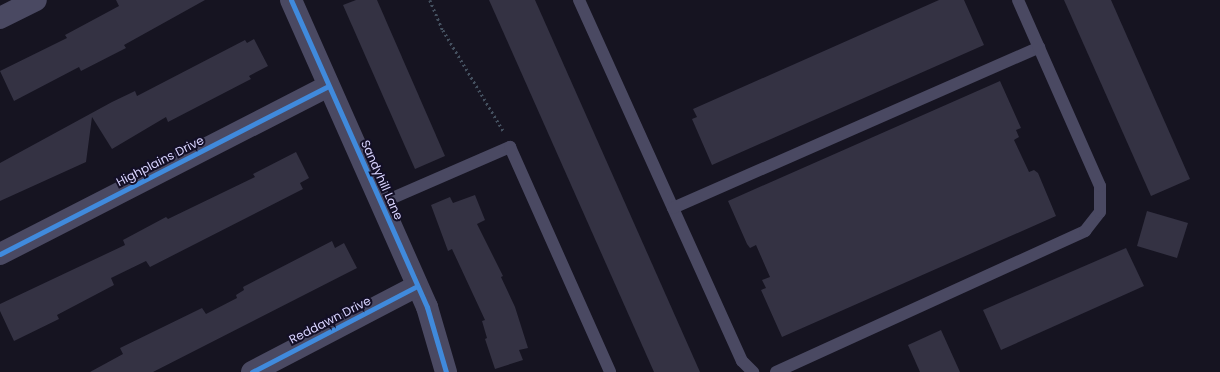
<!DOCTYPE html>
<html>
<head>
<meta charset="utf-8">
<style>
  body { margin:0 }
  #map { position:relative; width:1220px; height:372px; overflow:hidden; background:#161421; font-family:Poppins,sans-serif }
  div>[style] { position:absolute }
  .building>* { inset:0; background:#343243 }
  .path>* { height:2.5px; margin-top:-1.25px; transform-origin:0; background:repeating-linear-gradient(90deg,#44505f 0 2px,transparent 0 5px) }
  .service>* { height:12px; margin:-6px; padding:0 6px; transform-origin:6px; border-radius:6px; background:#4a4962 }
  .minor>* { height:22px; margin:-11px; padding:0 11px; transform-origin:11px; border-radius:11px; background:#4a4962 }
  .cycleway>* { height:5px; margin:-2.5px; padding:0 2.5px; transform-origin:2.5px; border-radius:2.5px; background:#408adc }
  span { translate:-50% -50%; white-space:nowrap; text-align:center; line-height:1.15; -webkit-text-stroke:4px #130f26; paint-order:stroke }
  .street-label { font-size:12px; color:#d9d4ff }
</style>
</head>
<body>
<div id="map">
  <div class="building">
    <i style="clip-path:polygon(116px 0,205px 0,124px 45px,126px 48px,81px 71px,79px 67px,14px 101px,0 71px,67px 38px,65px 35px,119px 6px)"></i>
    <i style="clip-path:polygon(356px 0,377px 0,445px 156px,415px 169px,343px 5px)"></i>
    <i style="clip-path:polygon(489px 0,535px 0,700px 372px,654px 372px)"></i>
    <i style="clip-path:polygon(939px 0,964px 0,984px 45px,712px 165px,692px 119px,697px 117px,693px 109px)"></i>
    <i style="clip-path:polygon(1064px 0,1111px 0,1190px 179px,1151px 196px)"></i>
    <i style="clip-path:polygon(254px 39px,268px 66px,249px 76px,251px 79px,168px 122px,166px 117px,112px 149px,92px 117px,86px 162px,0 201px,0 163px,112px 102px,135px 91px,137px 96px,245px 40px,247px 43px)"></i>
    <i style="clip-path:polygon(1000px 81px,1021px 128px,1016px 130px,1019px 137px,1014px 140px,1029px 172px,1034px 170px,1038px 173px,1056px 216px,782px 337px,761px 290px,766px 288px,762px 280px,770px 277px,756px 245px,750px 248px,747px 244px,728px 201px)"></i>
    <i style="clip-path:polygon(296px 152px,309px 178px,300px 183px,303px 189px,150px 267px,146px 261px,111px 278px,114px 285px,57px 315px,59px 319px,14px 341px,0 311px,0 304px,125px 245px,123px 240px,166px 217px,168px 219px,255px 177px,253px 174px)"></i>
    <i style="clip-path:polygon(475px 195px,485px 220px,477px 224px,503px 276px,501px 277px,515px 307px,528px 348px,519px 350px,523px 360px,495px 369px,485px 339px,487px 338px,482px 321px,485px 320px,452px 249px,448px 251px,431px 205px,450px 197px,453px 203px)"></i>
    <i style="clip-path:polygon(1147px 211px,1188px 223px,1177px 258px,1137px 246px)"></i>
    <i style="clip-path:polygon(332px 241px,335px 248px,344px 243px,357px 268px,153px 372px,90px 372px,123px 354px,120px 348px,202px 308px,206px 314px,237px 298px,236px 295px,244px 290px,243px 287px)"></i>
    <i style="clip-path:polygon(1126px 248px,1144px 286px,1001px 350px,983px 310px)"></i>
    <i style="clip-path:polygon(941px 330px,960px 372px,920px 372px,908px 345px)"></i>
  </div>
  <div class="path">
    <i style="left:430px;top:0;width:33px;rotate:67deg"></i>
    <i style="left:443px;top:30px;width:119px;rotate:59.1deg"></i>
  </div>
  <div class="service">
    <i style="left:579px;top:0;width:396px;rotate:65.7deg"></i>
    <i style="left:742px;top:361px;width:16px;rotate:45deg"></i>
    <i style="left:381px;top:203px;width:141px;rotate:-23.5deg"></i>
    <i style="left:510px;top:147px;width:246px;rotate:66deg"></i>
    <i style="left:673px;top:208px;width:400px;rotate:-23.7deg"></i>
    <i style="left:776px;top:372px;width:340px;rotate:-24.5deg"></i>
    <i style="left:1085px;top:231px;width:24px;rotate:-52deg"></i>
    <i style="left:1100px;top:212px;width:26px;rotate:-90deg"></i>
    <i style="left:1100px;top:186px;width:203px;rotate:-113.8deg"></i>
  </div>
  <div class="minor">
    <i style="left:291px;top:0;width:336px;rotate:66.1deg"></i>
    <i style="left:427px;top:307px;width:68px;rotate:73.7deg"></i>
    <i style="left:0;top:18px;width:40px;rotate:-26.6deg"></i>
    <i style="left:0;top:254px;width:369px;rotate:-27.1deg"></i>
    <i style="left:252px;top:372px;width:186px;rotate:-27.5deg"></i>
  </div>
  <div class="cycleway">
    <i style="left:291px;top:0;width:336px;rotate:66.1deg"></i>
    <i style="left:427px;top:307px;width:68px;rotate:73.7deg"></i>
    <i style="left:0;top:254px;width:369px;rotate:-27.1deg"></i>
    <i style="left:252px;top:372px;width:186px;rotate:-27.5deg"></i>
  </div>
  <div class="street-label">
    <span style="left:160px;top:161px;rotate:-27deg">Highplains Drive</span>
    <span style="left:382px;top:180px;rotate:66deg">Sandyhill Lane</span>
    <span style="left:330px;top:320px;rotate:-27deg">Reddawn Drive</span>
  </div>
</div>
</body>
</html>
